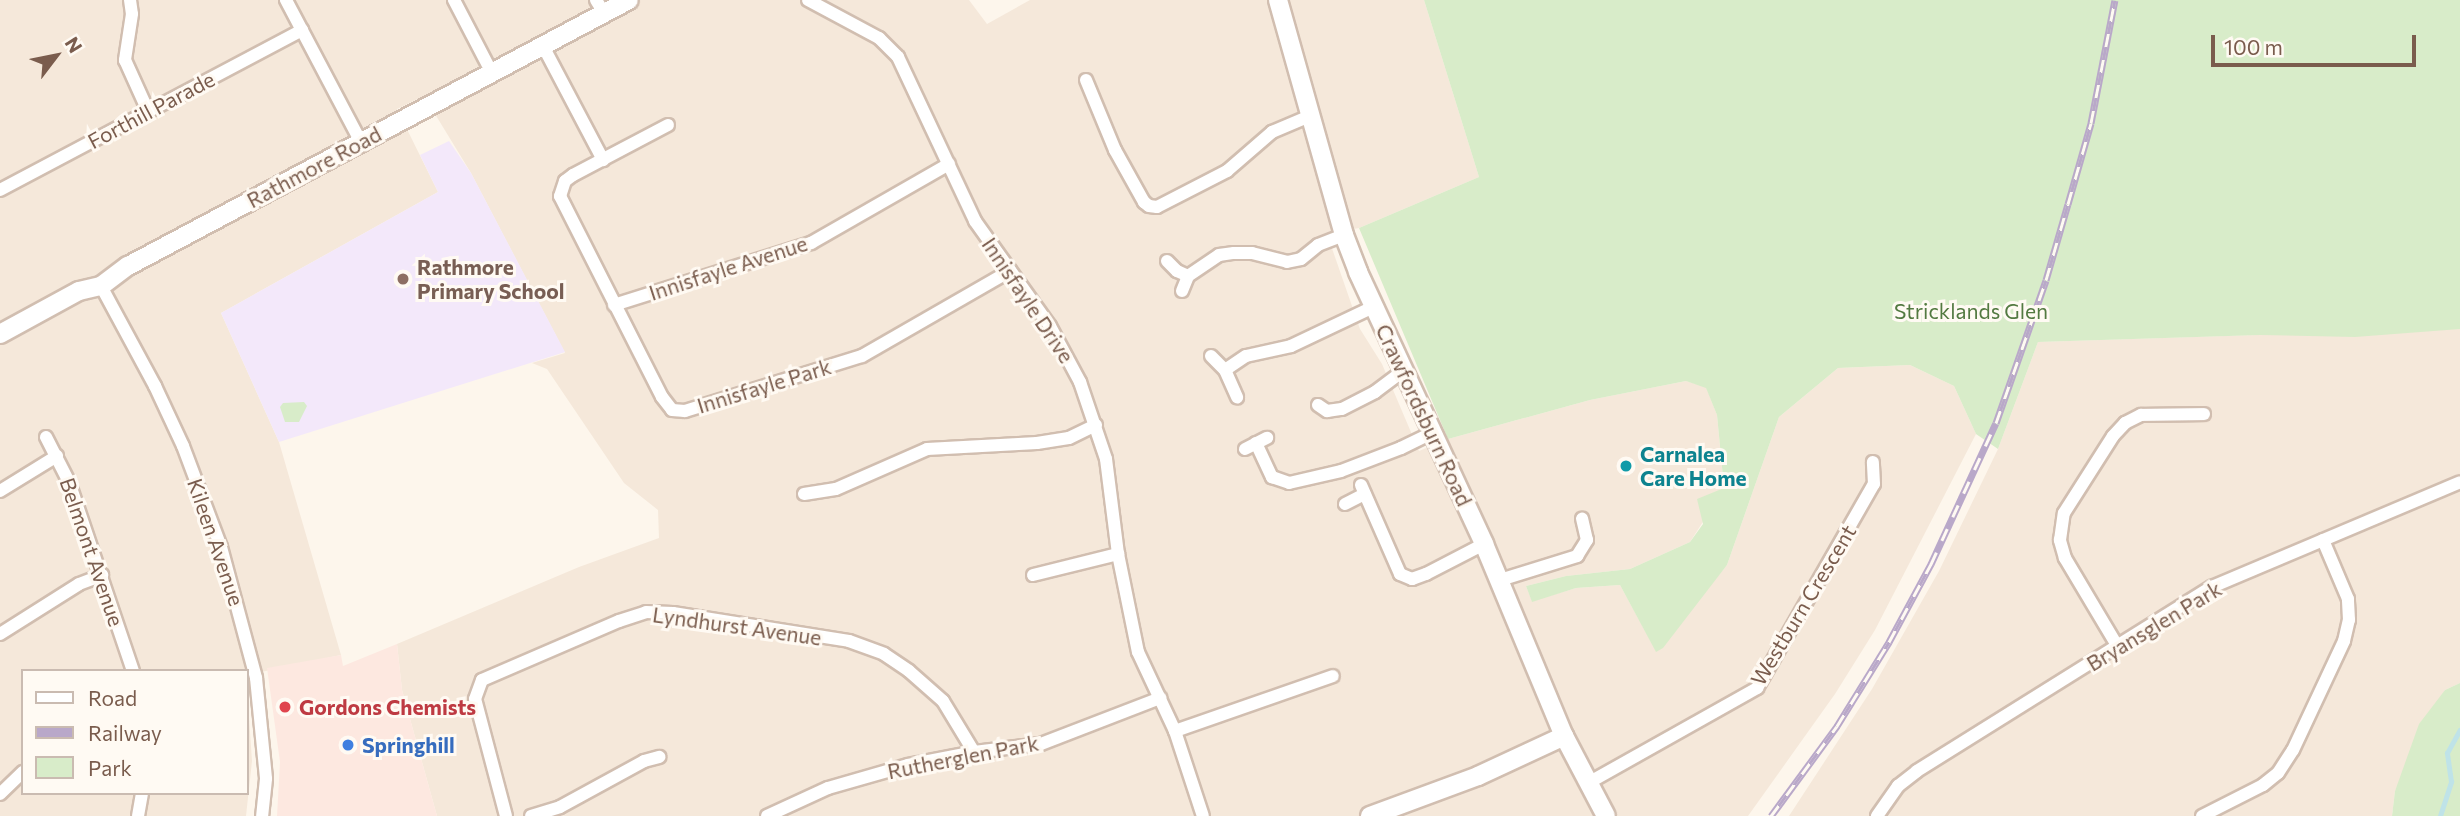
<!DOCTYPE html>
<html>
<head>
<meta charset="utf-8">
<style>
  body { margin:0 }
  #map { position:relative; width:2460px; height:816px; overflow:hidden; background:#fdf6ec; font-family:Commissioner,sans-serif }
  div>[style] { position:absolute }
  .residential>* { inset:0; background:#f5e8da }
  .commercial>* { inset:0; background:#fde8e0 }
  .education>* { inset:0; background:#f3e8fa }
  .green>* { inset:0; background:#d8ecc9 }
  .stream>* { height:4.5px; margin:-2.25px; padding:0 2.25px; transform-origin:2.25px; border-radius:2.25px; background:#bfe3e8 }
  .roads { filter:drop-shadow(2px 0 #d1beb0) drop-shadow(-2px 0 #d1beb0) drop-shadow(0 2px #d1beb0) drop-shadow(0 -2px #d1beb0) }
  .street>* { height:12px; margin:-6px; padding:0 6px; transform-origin:6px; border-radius:6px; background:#fff }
  .secondary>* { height:18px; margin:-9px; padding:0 9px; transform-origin:9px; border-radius:9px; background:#fff }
  .rail>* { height:7px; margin-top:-3.5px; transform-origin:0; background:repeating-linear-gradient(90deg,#fffaf3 0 13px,#b9a8c9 0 26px); box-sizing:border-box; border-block:2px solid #b9a8c9 }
  .dots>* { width:19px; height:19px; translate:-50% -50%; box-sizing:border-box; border:4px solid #fffaf3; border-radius:50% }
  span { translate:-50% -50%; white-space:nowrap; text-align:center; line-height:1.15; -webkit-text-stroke:6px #fffaf3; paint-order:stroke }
  .street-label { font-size:21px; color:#7a5c4d }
  .education-label { font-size:21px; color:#785e54; font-weight:700 }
  .left { translate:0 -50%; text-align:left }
  .park-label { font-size:21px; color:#537a41 }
  .culture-label { font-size:21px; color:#0d838f; font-weight:700 }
  .health-label { font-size:21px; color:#be3a42; font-weight:700 }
  .shop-label { font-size:21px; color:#366cbe; font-weight:700 }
  .legend { position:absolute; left:21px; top:669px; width:228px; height:126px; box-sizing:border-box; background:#fffaf3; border:2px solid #cabbb1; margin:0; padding:9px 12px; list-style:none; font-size:21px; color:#7a5c4d }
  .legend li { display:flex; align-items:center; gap:14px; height:35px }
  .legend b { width:35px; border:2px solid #cabbb1 }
  .north { position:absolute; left:21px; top:21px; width:70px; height:70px; -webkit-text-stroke:5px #fffaf3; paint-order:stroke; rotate:58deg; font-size:19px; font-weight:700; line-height:28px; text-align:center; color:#7a5c4d }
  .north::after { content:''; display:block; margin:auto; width:24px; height:32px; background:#7a5c4d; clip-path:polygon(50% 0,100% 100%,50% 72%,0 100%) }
  .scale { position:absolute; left:2211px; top:35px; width:205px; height:32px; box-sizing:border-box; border:4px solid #7a5c4d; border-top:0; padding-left:9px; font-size:21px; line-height:24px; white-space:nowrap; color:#7a5c4d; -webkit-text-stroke:5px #fffaf3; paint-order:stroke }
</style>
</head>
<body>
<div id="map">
  <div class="residential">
    <i style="clip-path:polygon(0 0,969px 0,987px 24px,1030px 0,1424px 0,1479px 177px,1359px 228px,1327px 234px,1360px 329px,1382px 364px,1419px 451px,1448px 439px,1590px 400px,1686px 381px,1706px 387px,1717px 415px,1724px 489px,1690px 542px,1630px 569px,1566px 576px,1526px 586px,1532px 601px,1576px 588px,1620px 585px,1656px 651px,1727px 565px,1779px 417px,1838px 368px,1910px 365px,1954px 386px,1976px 434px,1875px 630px,1835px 694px,1748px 816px,437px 816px,402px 690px,397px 644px,579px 567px,659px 538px,658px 510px,624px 483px,547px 369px,532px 363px,565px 353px,471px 173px,424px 96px,397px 109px,438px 192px,221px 313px,279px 442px,341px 655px,247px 675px,247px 671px,23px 671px,23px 793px,247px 793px,247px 688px,252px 761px,246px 816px,0 816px)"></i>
    <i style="clip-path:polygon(2460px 326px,2460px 683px,2445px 690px,2395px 791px,2392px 816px,1789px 816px,1872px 689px,1939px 571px,1998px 449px,2038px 342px,2447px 329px)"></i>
  </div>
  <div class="commercial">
    <i style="clip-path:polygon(397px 644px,402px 690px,437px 816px,277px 816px,280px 762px,267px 668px,341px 655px,343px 666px)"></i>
  </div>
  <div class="education">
    <i style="clip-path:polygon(449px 141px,471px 173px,565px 352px,279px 442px,221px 313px,438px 192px,420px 155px)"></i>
  </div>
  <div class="green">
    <i style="clip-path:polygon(1424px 0,2460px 0,2460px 329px,2355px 337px,2260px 335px,2038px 342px,1998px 449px,1976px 434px,1954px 386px,1910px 365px,1838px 368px,1779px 417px,1727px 565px,1663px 648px,1656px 652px,1620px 585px,1576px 588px,1532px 602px,1526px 586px,1566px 576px,1630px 569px,1690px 542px,1703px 524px,1697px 499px,1724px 488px,1717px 415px,1706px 388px,1686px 381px,1590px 400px,1448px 439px,1359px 228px,1479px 177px)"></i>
    <i style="clip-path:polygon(304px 402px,307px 406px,299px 422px,285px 422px,280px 407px,283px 403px)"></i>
    <i style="clip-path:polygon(2460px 683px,2460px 816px,2392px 816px,2395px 791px,2419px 724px,2445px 690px)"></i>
  </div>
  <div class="stream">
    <i style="left:2440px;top:816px;width:36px;rotate:-72deg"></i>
    <i style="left:2451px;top:782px;width:29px;rotate:-98deg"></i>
    <i style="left:2447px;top:753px;width:26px;rotate:-61deg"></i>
  </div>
  <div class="roads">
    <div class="street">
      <i style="left:130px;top:0;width:14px;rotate:82deg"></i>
      <i style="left:132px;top:14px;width:47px;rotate:98.7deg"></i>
      <i style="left:125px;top:60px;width:56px;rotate:65.7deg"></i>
      <i style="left:286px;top:0;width:161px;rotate:62.2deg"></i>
      <i style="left:454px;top:0;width:82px;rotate:62.5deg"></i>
      <i style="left:596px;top:0;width:15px;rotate:58deg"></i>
      <i style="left:808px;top:0;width:81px;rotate:28.2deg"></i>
      <i style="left:879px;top:38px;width:27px;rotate:45deg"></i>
      <i style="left:898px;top:57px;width:181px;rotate:64.8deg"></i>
      <i style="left:975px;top:221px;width:129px;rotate:54.5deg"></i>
      <i style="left:1050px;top:326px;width:64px;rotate:61.8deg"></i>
      <i style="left:1080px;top:382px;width:81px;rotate:71.3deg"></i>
      <i style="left:1106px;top:459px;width:96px;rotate:82.8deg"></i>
      <i style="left:1118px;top:554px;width:100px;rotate:78.5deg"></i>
      <i style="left:1138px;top:652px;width:87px;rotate:64.9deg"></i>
      <i style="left:1175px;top:731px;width:89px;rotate:71.8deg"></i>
      <i style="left:543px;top:46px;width:129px;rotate:62.2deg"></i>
      <i style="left:1086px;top:80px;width:76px;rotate:67.5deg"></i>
      <i style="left:1115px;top:150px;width:60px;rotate:60.9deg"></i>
      <i style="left:1144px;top:202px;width:6px;rotate:39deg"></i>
      <i style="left:1149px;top:206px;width:8px;rotate:7deg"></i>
      <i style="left:1157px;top:207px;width:79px;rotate:-27.2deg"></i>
      <i style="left:1227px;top:171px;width:60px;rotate:-40.9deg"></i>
      <i style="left:1272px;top:132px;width:43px;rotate:-23deg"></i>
      <i style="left:668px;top:125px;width:107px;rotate:152.2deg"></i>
      <i style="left:573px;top:175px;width:10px;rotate:143deg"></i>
      <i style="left:565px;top:181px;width:16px;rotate:108deg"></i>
      <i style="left:560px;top:196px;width:225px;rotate:63.1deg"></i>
      <i style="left:662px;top:397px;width:16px;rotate:52deg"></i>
      <i style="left:672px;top:410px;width:13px;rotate:4deg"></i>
      <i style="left:685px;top:411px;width:185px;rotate:-17.3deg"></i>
      <i style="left:862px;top:356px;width:171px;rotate:-29.9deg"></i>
      <i style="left:0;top:190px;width:342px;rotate:-27.9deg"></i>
      <i style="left:1167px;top:261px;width:14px;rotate:45deg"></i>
      <i style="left:1177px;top:271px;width:12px;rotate:24deg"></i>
      <i style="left:1188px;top:276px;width:37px;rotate:-34deg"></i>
      <i style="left:1219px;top:255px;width:15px;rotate:-8deg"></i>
      <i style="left:1234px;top:253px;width:18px"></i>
      <i style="left:1252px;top:253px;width:36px;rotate:14deg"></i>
      <i style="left:1287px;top:262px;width:14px;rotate:-12deg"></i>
      <i style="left:1301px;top:259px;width:22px;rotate:-39deg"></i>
      <i style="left:1318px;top:245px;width:28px;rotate:-21deg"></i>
      <i style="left:101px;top:286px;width:114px;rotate:61.6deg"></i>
      <i style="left:155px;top:386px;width:66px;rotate:65deg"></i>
      <i style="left:183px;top:446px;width:108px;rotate:69.4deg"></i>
      <i style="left:221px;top:547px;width:136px;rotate:75deg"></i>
      <i style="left:256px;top:678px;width:101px;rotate:84.3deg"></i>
      <i style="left:266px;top:779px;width:37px;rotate:96deg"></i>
      <i style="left:1182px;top:291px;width:16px;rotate:-68deg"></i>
      <i style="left:614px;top:305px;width:207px;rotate:-17.5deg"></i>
      <i style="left:811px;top:243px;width:159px;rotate:-29.8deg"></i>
      <i style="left:1211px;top:356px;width:20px;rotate:45deg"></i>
      <i style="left:1225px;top:370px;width:30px;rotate:66deg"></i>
      <i style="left:1225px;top:370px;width:25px;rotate:-34deg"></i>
      <i style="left:1246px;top:356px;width:46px;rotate:-12.5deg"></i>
      <i style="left:1291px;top:346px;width:91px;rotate:-25.4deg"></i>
      <i style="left:1318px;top:405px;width:11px;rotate:34deg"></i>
      <i style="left:1327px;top:411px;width:15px;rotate:-8deg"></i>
      <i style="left:1342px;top:409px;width:37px;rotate:-27deg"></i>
      <i style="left:1375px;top:392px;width:35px;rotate:-37deg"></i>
      <i style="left:46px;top:437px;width:51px;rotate:62.9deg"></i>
      <i style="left:69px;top:482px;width:200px;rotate:71.3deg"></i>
      <i style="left:1256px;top:443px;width:38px;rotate:65deg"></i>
      <i style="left:1272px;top:477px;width:18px;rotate:19deg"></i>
      <i style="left:1289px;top:483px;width:53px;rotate:-13deg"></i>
      <i style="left:1341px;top:471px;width:64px;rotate:-21deg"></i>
      <i style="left:1401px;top:448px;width:34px;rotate:-26deg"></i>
      <i style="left:1245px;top:449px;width:25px;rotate:-27deg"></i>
      <i style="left:1361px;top:485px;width:97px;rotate:66.3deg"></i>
      <i style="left:1400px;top:574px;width:13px;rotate:23deg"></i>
      <i style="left:1412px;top:579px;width:15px;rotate:-20deg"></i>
      <i style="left:1426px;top:574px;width:65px;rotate:-27.3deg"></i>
      <i style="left:0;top:491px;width:67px;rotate:-31.6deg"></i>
      <i style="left:804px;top:494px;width:32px;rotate:-9deg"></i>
      <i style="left:836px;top:489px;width:99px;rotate:-23.7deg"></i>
      <i style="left:927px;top:449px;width:110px;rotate:-3.1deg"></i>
      <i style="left:1037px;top:443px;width:32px;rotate:-9deg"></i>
      <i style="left:1069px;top:438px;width:30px;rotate:-26deg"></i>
      <i style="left:1345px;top:504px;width:22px;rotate:-27deg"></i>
      <i style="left:1033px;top:575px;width:88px;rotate:-13.9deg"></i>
      <i style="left:1500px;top:580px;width:81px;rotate:-17.3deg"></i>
      <i style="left:1577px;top:556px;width:19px;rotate:-58deg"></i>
      <i style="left:1587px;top:540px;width:22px;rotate:-103deg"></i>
      <i style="left:0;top:634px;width:93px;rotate:-32.3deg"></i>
      <i style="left:79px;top:584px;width:25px;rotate:-21deg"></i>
      <i style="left:2118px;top:647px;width:104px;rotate:-120.8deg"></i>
      <i style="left:2065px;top:558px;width:19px;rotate:-106deg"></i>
      <i style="left:2060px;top:540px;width:27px;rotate:-82deg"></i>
      <i style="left:2064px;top:513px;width:91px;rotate:-57.5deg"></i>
      <i style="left:2113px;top:436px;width:18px;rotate:-47deg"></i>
      <i style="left:2125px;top:423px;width:18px;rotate:-27deg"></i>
      <i style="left:2141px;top:415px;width:63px;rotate:-0.9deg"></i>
      <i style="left:1175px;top:731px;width:167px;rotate:-19.2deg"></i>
      <i style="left:1588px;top:783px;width:194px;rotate:-29.3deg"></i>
      <i style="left:1757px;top:688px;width:235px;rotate:-60.2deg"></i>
      <i style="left:1874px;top:484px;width:22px;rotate:-93deg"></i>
      <i style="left:0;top:794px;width:32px;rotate:-44deg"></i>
      <i style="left:138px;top:816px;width:23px;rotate:-80deg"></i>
      <i style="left:506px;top:816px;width:121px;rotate:-104.8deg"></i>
      <i style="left:475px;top:699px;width:20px;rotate:-70deg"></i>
      <i style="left:482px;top:680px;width:149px;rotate:-23.3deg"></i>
      <i style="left:619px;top:621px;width:28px;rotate:-18deg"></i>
      <i style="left:646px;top:612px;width:27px;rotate:2deg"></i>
      <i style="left:673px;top:613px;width:178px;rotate:9deg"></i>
      <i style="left:849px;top:641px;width:37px;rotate:20deg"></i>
      <i style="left:884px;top:654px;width:30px;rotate:34deg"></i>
      <i style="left:909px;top:671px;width:45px;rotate:41.4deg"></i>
      <i style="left:943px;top:701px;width:60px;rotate:58.7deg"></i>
      <i style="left:531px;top:816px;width:30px;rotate:-17deg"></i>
      <i style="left:560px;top:807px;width:96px;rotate:-28.7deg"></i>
      <i style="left:644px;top:761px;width:16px;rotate:-15deg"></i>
      <i style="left:767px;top:816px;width:67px;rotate:-24.7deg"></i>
      <i style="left:828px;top:788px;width:83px;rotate:-16deg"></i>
      <i style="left:908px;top:765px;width:67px;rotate:-11.1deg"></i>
      <i style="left:974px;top:752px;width:67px;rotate:-6.8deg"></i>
      <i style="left:1041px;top:744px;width:128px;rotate:-21.1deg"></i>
      <i style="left:1877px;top:816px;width:37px;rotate:-55deg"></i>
      <i style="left:1898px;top:786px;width:24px;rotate:-38deg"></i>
      <i style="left:1917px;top:771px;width:348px;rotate:-32deg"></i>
      <i style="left:2212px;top:587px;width:269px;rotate:-22.9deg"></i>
      <i style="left:2202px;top:816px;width:68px;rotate:-26.9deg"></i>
      <i style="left:2263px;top:785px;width:19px;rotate:-39deg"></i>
      <i style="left:2278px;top:773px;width:27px;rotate:-57deg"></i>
      <i style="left:2293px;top:750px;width:120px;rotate:-64.9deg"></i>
      <i style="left:2344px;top:641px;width:22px;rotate:-77deg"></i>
      <i style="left:2349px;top:620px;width:21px;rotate:-93deg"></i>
      <i style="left:2348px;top:599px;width:64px;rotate:-113deg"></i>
    </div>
    <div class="secondary">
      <i style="left:1278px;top:0;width:244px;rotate:74.3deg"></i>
      <i style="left:1344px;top:235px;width:40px;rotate:69deg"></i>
      <i style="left:1358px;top:272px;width:300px;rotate:65.1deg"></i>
      <i style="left:1484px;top:544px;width:208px;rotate:67.4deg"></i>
      <i style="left:1564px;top:736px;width:90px;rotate:62.3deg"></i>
      <i style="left:0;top:334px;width:90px;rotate:-28.6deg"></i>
      <i style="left:79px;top:291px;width:23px;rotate:-13deg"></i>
      <i style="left:101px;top:286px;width:34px;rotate:-37deg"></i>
      <i style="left:128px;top:266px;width:567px;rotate:-27.97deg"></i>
      <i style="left:1370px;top:816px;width:115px;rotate:-20.3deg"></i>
      <i style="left:1478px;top:776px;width:95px;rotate:-24.9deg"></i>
    </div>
  </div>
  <div class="rail">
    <i style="left:1771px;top:816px;width:112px;rotate:-53.7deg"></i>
    <i style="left:1837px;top:726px;width:99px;rotate:-58.2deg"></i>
    <i style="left:1889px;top:642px;width:89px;rotate:-61.7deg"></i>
    <i style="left:1931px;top:564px;width:155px;rotate:-65.3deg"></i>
    <i style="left:1996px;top:423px;width:151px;rotate:-70.7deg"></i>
    <i style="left:2046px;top:280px;width:79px;rotate:-73.9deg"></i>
    <i style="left:2068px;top:204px;width:84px;rotate:-74.1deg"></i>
    <i style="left:2091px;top:123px;width:125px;rotate:-79deg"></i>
  </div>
  <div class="dots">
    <i style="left:403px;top:279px;background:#8d6e63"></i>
    <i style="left:1626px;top:466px;background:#0f9aa8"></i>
    <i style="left:285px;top:707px;background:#e0444e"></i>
    <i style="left:348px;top:745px;background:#3f7fe0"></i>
  </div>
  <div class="street-label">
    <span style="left:151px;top:110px;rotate:-28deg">Forthill Parade</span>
    <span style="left:314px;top:167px;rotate:-28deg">Rathmore Road</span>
    <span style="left:728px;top:268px;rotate:-18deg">Innisfayle Avenue</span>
    <span style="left:1028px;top:300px;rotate:56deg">Innisfayle Drive</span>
    <span style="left:764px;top:386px;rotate:-17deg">Innisfayle Park</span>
    <span style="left:1424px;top:415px;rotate:65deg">Crawfordsburn Road</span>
    <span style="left:216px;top:542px;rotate:71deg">Kileen Avenue</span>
    <span style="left:92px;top:552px;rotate:71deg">Belmont Avenue</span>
    <span style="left:1803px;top:605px;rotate:-59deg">Westburn Crescent</span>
    <span style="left:737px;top:626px;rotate:8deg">Lyndhurst Avenue</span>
    <span style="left:2154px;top:626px;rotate:-31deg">Bryansglen Park</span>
    <span style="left:963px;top:757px;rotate:-11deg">Rutherglen Park</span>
  </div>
  <div class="education-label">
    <span class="left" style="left:417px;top:279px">Rathmore<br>Primary School</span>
  </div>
  <div class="park-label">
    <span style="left:1971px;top:311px">Stricklands Glen</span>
  </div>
  <div class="culture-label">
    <span class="left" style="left:1640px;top:466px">Carnalea<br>Care Home</span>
  </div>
  <div class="health-label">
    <span class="left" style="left:299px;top:707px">Gordons Chemists</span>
  </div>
  <div class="shop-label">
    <span class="left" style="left:362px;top:745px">Springhill</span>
  </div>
  <ul class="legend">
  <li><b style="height:9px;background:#fff"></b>Road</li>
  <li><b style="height:9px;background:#b9a8c9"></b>Railway</li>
  <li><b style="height:19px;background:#d8ecc9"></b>Park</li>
  </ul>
  <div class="north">N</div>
  <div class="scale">100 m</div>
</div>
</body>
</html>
